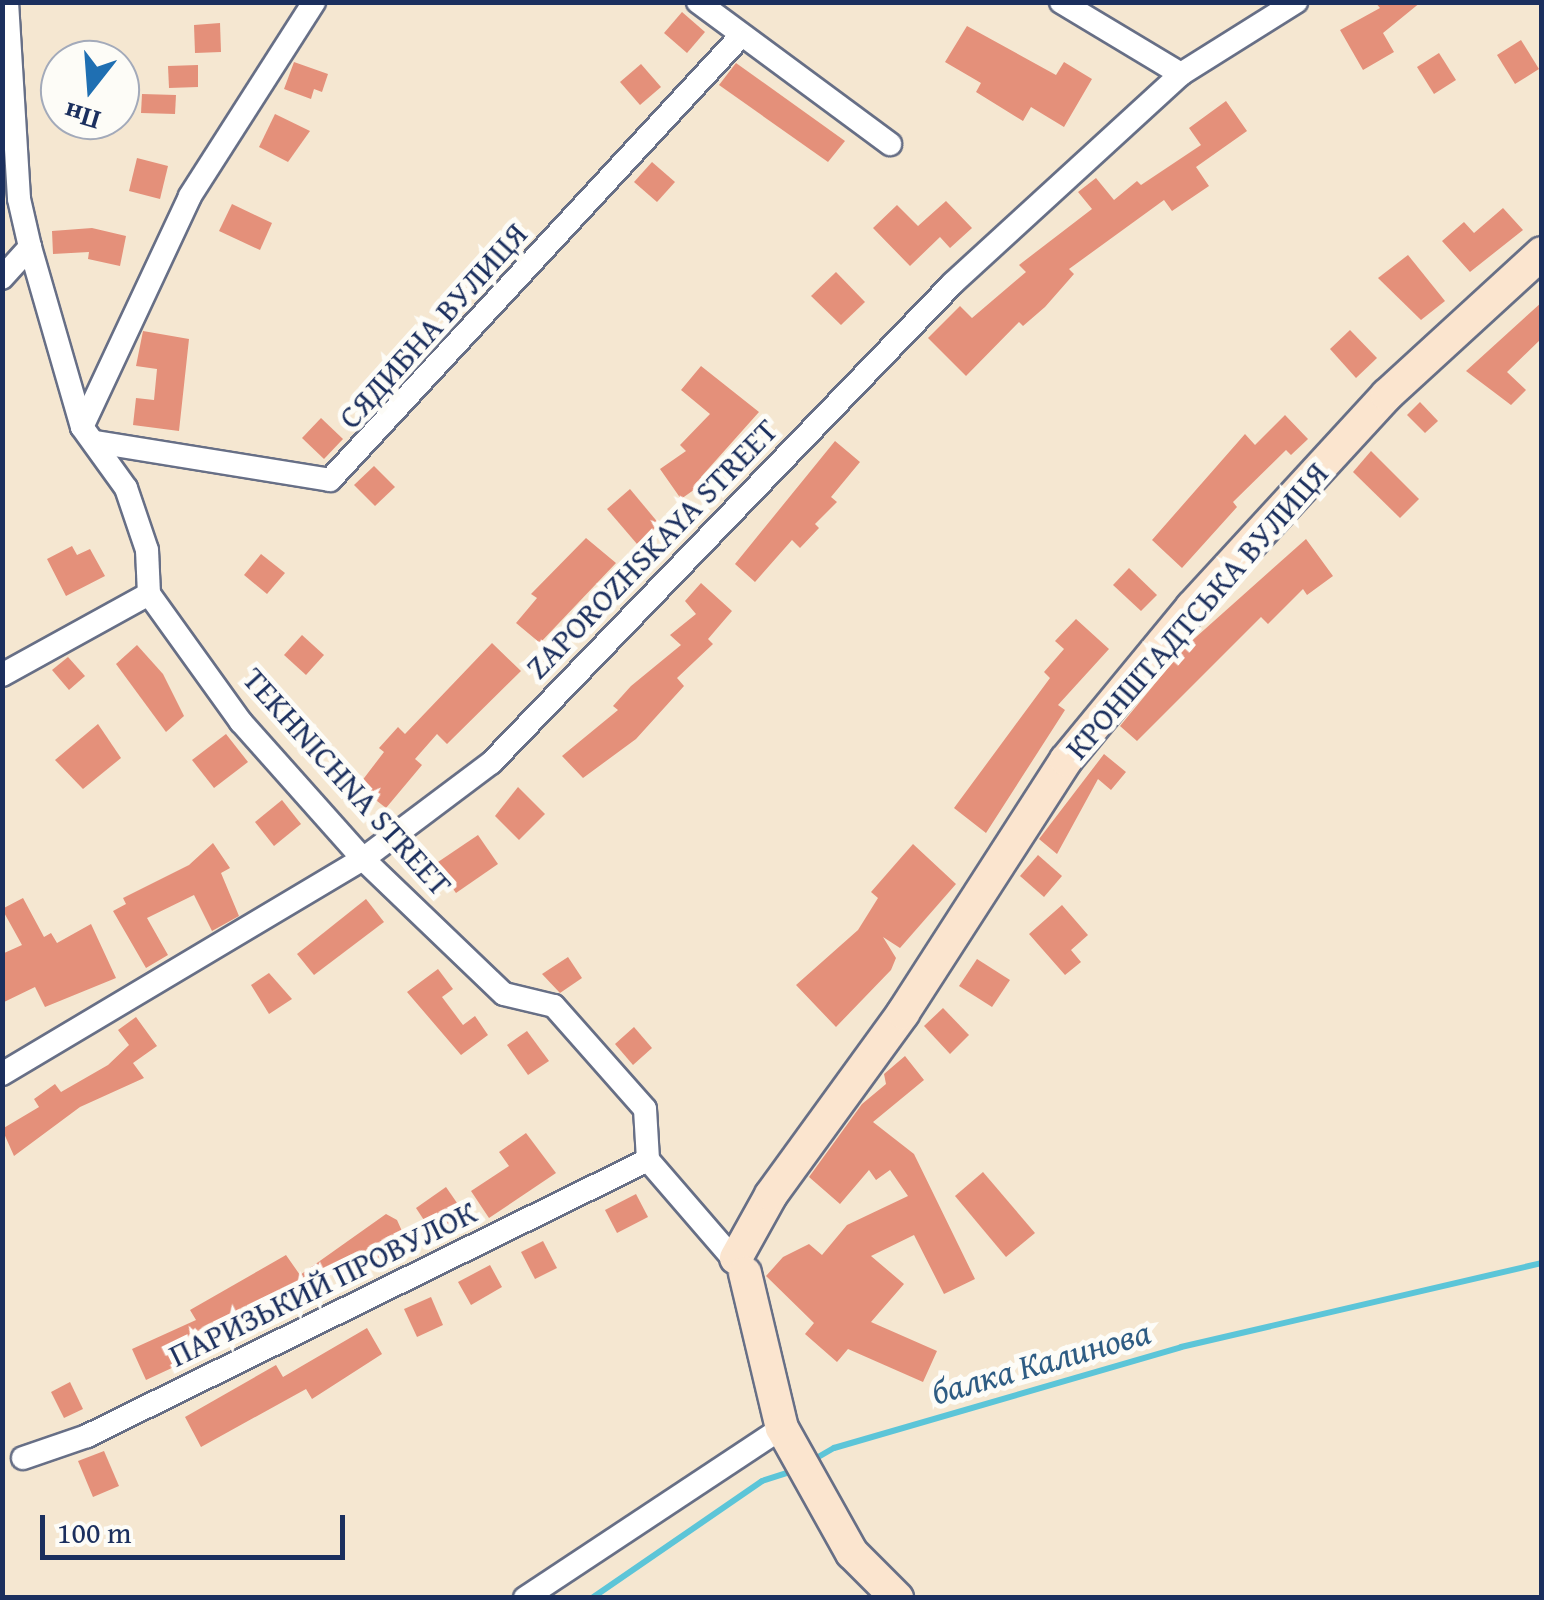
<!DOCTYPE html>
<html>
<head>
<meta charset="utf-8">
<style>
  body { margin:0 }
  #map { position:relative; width:1544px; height:1600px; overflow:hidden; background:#f5e7d1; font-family:"Gentium Book Plus",serif }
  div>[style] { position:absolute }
  .stream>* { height:6px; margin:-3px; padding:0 3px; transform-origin:3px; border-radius:3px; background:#5cc5d8 }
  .building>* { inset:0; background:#e4907a }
  .roads { filter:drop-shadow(2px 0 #676f86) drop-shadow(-2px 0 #676f86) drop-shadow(0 2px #676f86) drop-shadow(0 -2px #676f86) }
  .street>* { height:22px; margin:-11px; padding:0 11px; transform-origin:11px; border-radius:11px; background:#fff }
  .secondary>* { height:32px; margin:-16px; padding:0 16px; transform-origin:16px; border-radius:16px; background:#fbe5cf }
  span { translate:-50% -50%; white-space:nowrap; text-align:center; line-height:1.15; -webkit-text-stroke:10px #fdfcf7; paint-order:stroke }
  .street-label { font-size:32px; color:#1b2f5e }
  .water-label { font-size:35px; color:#2e5c83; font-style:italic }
  .frame { position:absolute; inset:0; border:5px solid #1b2f5e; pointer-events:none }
  .north { position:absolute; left:40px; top:40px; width:100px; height:100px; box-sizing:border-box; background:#fdfcf7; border:2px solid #a3aaba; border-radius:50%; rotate:197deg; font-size:28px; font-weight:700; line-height:40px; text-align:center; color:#1b2f5e }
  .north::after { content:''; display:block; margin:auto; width:35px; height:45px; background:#1f6fb2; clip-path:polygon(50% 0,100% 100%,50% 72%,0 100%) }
  .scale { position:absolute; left:40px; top:1515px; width:305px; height:45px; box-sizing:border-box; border:5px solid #1b2f5e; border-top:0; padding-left:12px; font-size:30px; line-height:35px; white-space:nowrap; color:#1b2f5e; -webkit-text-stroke:8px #fdfcf7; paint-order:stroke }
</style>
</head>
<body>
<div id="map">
  <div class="stream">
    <i style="left:813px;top:1460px;width:24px;rotate:-30deg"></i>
    <i style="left:834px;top:1448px;width:361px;rotate:-16.2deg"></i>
    <i style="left:1181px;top:1347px;width:371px;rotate:-13.1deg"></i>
    <i style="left:592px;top:1598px;width:206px;rotate:-34.5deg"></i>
    <i style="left:762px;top:1481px;width:33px;rotate:-18deg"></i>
  </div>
  <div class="building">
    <i style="clip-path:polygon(1375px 2px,1421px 2px,1383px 33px,1394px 52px,1363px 70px,1340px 30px,1380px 8px)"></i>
    <i style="clip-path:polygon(682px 12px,705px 32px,687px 53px,664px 33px)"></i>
    <i style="clip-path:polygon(220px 23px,221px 52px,195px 53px,194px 25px)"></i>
    <i style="clip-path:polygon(967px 26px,1056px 75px,1064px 62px,1092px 79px,1064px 127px,1031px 107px,1023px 121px,976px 92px,981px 83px,945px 62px)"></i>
    <i style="clip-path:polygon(1521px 40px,1539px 69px,1515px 84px,1497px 55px)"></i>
    <i style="clip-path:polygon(1439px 53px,1456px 80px,1434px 94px,1417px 67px)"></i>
    <i style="clip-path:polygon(294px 62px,328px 74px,322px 92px,314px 89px,311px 99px,284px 89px)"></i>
    <i style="clip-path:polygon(736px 63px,845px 141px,828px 162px,719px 85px)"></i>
    <i style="clip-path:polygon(641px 64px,661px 87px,640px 105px,620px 82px)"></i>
    <i style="clip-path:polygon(198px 65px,198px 87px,169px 88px,168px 66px)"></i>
    <i style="clip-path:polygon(142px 94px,176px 95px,175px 114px,141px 113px)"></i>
    <i style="clip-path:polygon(1226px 101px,1247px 131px,1196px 167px,1209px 186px,1172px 211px,1164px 200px,1069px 269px,1074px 274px,1045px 307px,1023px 326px,1019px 322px,966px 376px,928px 338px,960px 306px,972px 318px,1026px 272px,1019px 265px,1092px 209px,1078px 192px,1096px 178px,1114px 200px,1137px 181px,1141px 185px,1201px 145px,1189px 128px)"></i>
    <i style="clip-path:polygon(275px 114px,310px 131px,288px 162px,259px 147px)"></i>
    <i style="clip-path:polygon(137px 158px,168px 166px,160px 199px,129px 191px)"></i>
    <i style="clip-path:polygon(652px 162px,675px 182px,657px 202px,634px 182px)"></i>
    <i style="clip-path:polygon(946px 201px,972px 228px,950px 248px,940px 237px,910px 266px,873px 228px,897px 205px,918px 226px)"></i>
    <i style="clip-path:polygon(232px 204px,272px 223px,260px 250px,219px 231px)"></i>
    <i style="clip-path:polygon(1503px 208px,1523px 230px,1470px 272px,1442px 241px,1464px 222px,1474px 233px)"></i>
    <i style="clip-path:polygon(92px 228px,126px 236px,120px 266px,88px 259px,89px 252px,53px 254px,52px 231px)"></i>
    <i style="clip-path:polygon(1408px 255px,1445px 301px,1421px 320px,1378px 278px)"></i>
    <i style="clip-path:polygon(836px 272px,865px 302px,841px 325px,811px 296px)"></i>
    <i style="clip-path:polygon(1542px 302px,1542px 338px,1507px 372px,1526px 390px,1511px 405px,1466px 371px)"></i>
    <i style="clip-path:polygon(1350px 330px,1377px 358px,1356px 378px,1330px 349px)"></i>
    <i style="clip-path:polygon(143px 331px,189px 339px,179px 431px,133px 425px,136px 398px,154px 400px,157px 369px,136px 366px)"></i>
    <i style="clip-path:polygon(701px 366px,759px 412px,701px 477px,705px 482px,681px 499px,660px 469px,686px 451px,680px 445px,710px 414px,681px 390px)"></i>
    <i style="clip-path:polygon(1420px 402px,1438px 421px,1425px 433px,1407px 415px)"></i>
    <i style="clip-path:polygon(1285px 415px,1308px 439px,1291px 455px,1286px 450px,1233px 502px,1237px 507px,1182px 568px,1152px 540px,1245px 434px,1255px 445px)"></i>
    <i style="clip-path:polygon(321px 418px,343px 439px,324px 459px,302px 438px)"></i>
    <i style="clip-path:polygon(835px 441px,860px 462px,831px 497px,837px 502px,815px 524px,819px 528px,800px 548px,792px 540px,755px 582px,735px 564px)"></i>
    <i style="clip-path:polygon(1371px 451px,1419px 499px,1400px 518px,1353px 472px)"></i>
    <i style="clip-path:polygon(374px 466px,395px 487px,375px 506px,354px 485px)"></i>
    <i style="clip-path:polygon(630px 489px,660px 525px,637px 544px,607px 509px)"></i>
    <i style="clip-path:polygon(586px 538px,616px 563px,540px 643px,516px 623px,537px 598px,531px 594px)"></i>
    <i style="clip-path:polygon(1306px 539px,1333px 576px,1307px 595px,1303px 589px,1268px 624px,1261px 617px,1137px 741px,1120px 726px,1186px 646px)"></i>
    <i style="clip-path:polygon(72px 546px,77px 555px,90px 549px,105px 576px,66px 596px,47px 559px)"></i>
    <i style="clip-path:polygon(261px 554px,285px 573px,267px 594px,244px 575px)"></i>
    <i style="clip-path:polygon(1129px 568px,1157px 595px,1141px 611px,1113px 585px)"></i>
    <i style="clip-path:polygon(701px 583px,732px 611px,708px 639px,713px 644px,677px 678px,684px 686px,636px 739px,583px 778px,562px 756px,618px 710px,613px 706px,631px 686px,681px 645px,670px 635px,696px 614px,685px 601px)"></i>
    <i style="clip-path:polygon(1076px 619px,1109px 649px,1058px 705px,1065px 710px,986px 833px,954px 808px,1050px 678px,1044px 672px,1064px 649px,1055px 641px)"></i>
    <i style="clip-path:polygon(302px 635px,324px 655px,306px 675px,284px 655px)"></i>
    <i style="clip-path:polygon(492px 643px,521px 671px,447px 744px,437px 734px,415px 759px,422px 765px,386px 808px,358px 786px,384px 752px,379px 748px,398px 727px,405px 734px)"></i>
    <i style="clip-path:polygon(137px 645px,163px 674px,184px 716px,166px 732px,116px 664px)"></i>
    <i style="clip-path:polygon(68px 657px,85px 676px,69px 690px,52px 670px)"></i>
    <i style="clip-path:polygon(98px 724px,121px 758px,83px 789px,55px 760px)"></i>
    <i style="clip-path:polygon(226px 734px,248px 762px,214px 788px,192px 760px)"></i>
    <i style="clip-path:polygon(1104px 754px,1126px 772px,1111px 790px,1098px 779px,1057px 854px,1039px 839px)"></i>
    <i style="clip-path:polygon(518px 787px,545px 814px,519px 840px,495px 816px)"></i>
    <i style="clip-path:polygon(282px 800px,301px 824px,274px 846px,255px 822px)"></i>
    <i style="clip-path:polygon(478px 835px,498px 864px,456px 893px,435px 864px)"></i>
    <i style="clip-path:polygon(213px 843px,230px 868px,221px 873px,239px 916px,212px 931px,194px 895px,147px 918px,168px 955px,146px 968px,113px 911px,126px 904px,123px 898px,189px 865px)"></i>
    <i style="clip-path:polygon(913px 844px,956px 884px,900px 948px,883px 937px,896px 958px,891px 970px,836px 1027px,796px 985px,858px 930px,878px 898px,871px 892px)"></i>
    <i style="clip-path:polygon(1038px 855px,1062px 876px,1044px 897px,1020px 876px)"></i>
    <i style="clip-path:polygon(23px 898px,44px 937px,51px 933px,57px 943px,91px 924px,116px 978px,45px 1007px,35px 987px,2px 1003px,2px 954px,22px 945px,2px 909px)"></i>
    <i style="clip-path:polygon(366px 899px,384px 922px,314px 975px,297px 954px)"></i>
    <i style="clip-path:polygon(1062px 905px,1088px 935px,1071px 950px,1081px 962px,1065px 975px,1029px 934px)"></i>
    <i style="clip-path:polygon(568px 957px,582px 978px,560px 993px,542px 974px)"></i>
    <i style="clip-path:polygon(977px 959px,1010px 980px,992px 1007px,959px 986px)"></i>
    <i style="clip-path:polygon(438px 969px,453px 989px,442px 997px,463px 1025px,475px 1016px,488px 1035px,461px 1055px,407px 992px)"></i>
    <i style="clip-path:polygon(269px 973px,292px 999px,269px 1014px,251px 985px)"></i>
    <i style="clip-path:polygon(943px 1008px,969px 1035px,950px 1054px,924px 1026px)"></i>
    <i style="clip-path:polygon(136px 1017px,157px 1046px,133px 1063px,144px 1078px,80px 1107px,14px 1156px,2px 1129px,39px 1107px,34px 1099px,55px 1084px,61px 1092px,108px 1065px,129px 1045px,118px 1030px)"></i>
    <i style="clip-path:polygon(634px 1027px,652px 1048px,633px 1065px,615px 1044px)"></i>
    <i style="clip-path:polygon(527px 1031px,549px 1061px,528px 1075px,507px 1045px)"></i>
    <i style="clip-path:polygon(905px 1056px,924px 1080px,873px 1122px,914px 1154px,975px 1279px,944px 1294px,914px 1235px,871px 1256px,904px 1284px,871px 1322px,937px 1351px,923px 1382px,848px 1349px,837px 1362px,805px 1334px,814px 1323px,766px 1276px,783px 1257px,809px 1244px,822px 1255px,847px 1225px,908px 1196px,890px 1170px,876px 1180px,869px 1170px,840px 1204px,809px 1177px,862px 1104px,886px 1084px,884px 1074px)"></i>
    <i style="clip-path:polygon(526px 1133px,556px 1173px,489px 1218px,471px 1191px,509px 1166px,499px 1152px)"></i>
    <i style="clip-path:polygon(983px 1172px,1035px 1233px,1006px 1257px,955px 1196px)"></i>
    <i style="clip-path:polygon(446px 1187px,464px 1213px,433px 1234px,416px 1208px)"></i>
    <i style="clip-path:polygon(636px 1194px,648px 1217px,617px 1233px,605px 1210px)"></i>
    <i style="clip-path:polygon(386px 1214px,397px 1220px,406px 1240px,340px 1283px,333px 1274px,246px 1324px,238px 1313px,184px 1348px,189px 1360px,146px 1380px,132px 1349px,196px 1320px,190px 1310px,286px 1255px,300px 1275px)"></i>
    <i style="clip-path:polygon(543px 1241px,557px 1268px,535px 1279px,521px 1252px)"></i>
    <i style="clip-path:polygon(490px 1265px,502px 1287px,471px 1305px,458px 1282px)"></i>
    <i style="clip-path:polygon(431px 1297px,443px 1325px,417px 1337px,404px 1309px)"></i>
    <i style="clip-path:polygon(367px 1328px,382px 1354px,312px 1399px,306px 1389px,201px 1447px,185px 1417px,276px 1365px,283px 1377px)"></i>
    <i style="clip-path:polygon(70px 1382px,83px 1409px,64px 1418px,51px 1392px)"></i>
    <i style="clip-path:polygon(104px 1451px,119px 1486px,93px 1497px,78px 1461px)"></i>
  </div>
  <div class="roads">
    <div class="street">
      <i style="left:7px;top:2px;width:197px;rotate:86.5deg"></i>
      <i style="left:19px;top:199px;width:49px;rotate:77.1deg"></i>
      <i style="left:30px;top:247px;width:187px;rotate:73.9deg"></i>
      <i style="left:82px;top:427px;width:75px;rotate:54.2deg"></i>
      <i style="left:126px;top:488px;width:65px;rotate:71.3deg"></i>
      <i style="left:147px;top:550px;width:44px;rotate:87.4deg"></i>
      <i style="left:149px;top:594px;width:158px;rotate:54.3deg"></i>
      <i style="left:241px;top:722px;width:183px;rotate:48.3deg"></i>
      <i style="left:363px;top:859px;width:195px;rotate:43.8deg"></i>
      <i style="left:504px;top:994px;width:51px;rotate:13.5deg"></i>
      <i style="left:554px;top:1006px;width:137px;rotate:48.5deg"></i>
      <i style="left:645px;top:1109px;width:51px;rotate:86.6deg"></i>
      <i style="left:648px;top:1160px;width:145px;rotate:49.2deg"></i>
      <i style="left:698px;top:2px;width:239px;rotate:36.5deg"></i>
      <i style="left:1061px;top:2px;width:140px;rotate:31deg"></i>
      <i style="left:2px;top:278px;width:42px;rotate:-47.9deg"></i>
      <i style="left:82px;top:427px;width:255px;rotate:-64.9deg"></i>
      <i style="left:190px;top:196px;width:230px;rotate:-57.4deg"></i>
      <i style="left:96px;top:442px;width:237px;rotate:9.2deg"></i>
      <i style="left:330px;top:480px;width:604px;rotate:-47.22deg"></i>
      <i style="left:2px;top:675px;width:168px;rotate:-28.9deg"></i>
      <i style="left:2px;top:1074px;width:420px;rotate:-30.8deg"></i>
      <i style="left:363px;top:859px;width:160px;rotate:-36.9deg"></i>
      <i style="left:491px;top:763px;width:666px;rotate:-46.09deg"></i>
      <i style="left:953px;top:283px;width:309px;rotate:-42.5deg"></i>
      <i style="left:1181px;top:74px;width:136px;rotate:-32.1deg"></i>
      <i style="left:23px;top:1458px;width:68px;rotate:-19deg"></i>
      <i style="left:87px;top:1436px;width:625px;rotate:-26.2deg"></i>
      <i style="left:525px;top:1598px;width:308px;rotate:-33.5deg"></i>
    </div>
    <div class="secondary">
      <i style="left:736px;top:1258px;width:72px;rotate:-60.9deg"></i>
      <i style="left:771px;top:1195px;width:225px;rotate:-54deg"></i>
      <i style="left:903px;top:1013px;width:301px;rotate:-57.2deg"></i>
      <i style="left:1066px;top:760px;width:198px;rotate:-50.5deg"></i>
      <i style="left:1192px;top:607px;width:288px;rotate:-47.4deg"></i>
      <i style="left:1387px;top:395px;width:210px;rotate:-42.5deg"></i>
      <i style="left:745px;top:1273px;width:159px;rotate:76.6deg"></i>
      <i style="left:782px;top:1428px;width:143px;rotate:60.8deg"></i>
      <i style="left:852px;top:1553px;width:64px;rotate:45deg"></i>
    </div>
  </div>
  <div class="street-label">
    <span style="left:433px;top:326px;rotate:-48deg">СЯДИБНА ВУЛИЦЯ</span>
    <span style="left:652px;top:549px;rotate:-46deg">ZAPOROZHSKAYA STREET</span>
    <span style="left:1197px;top:611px;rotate:-49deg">КРОНШТАДТСЬКА ВУЛИЦЯ</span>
    <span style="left:347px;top:782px;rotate:48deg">TEKHNICHNA STREET</span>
    <span style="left:323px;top:1284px;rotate:-26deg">ПАРИЗЬКИЙ ПРОВУЛОК</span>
  </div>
  <div class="water-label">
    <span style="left:1041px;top:1362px;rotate:-16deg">балка Калинова</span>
  </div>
  <div class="frame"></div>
  <div class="north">Пн</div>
  <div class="scale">100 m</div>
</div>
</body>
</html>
